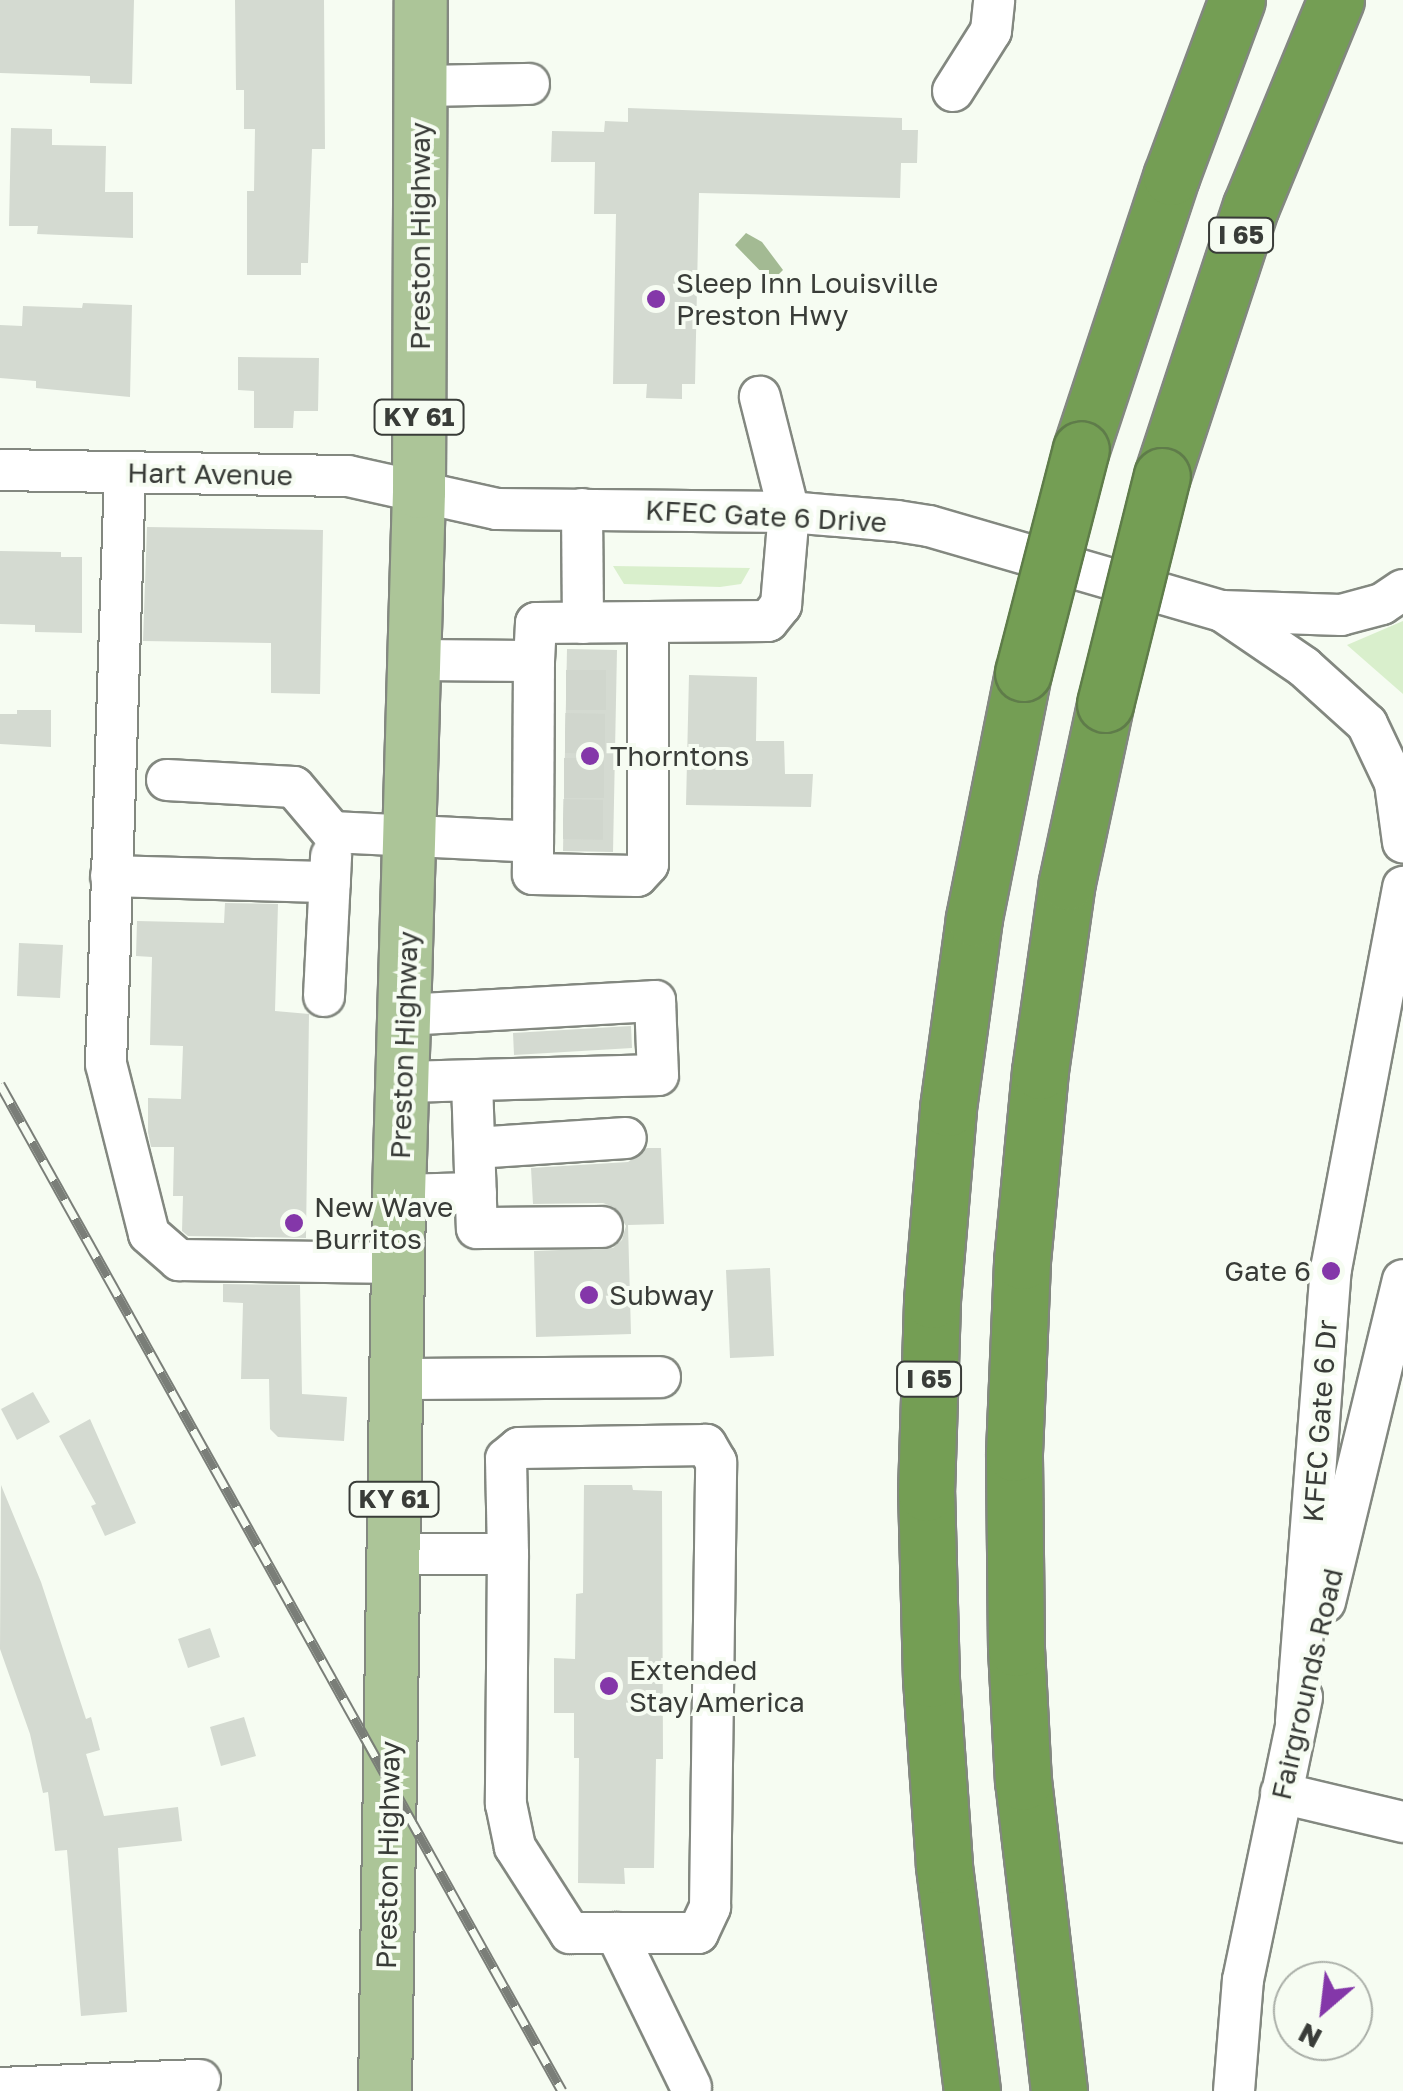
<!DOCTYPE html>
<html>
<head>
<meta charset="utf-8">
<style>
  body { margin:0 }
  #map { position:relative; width:1403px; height:2091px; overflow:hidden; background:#f6fcf2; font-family:"Golos Text",sans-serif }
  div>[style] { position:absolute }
  .green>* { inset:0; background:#d9efcc }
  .water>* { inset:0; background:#a3ba93 }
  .building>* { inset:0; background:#d4dad1 }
  .minor-tunnel>* { height:40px; margin-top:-20px; transform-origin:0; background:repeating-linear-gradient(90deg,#d0d6cd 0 40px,transparent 0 60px) }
  .roads { filter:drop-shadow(2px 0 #838880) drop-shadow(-2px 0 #838880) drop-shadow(0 2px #838880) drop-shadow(0 -2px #838880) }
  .minor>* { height:40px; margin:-20px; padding:0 20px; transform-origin:20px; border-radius:20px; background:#fff }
  .major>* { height:52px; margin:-26px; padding:0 26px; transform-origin:26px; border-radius:26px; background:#acc598 }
  .highway>* { height:55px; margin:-27.5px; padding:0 27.5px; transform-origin:27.5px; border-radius:27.5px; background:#749e54 }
  .rail>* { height:11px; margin-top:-5.5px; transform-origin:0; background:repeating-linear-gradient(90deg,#f6fcf2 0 22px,#7a7e78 0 44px); box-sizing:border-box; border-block:2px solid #7a7e78 }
  .bridges { filter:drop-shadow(2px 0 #5f7c4a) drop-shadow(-2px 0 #5f7c4a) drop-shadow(0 2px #5f7c4a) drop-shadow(0 -2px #5f7c4a) }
  .highway-bridge>* { height:55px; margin:-27.5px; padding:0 27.5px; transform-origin:27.5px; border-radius:27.5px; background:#749e54 }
  .dots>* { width:28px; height:28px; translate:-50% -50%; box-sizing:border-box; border:5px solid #f6fcf2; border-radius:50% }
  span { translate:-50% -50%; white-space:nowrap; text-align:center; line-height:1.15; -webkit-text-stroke:8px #f6fcf2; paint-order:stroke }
  .shield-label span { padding:2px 8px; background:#f6fcf2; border:2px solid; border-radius:8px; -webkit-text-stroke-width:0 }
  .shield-label { font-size:25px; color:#393c38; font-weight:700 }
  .street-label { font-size:28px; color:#393c38 }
  .poi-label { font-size:28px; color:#393c38 }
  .left { translate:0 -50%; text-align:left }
  .right { translate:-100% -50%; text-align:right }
  .north { position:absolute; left:1273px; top:1961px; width:100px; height:100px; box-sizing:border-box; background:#f6fcf2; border:2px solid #aaafa8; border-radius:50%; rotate:208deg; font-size:28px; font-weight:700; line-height:40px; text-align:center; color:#393c38 }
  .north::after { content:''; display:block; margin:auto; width:35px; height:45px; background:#8437a9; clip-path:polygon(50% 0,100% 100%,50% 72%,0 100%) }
</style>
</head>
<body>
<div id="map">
  <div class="green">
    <i style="clip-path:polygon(613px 566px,750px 568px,741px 584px,720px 587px,624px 584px)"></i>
    <i style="clip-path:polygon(1403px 621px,1403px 694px,1347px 645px)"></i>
  </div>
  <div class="water">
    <i style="clip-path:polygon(746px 233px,762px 242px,783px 270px,771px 282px,735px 245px)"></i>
  </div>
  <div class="building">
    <i style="clip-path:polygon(0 0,134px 0,132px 84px,90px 83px,90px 76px,0 73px)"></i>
    <i style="clip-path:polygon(235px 0,324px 0,325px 149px,312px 149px,308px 263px,301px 263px,301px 275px,247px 275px,247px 191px,254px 191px,255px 129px,244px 129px,244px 90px,236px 90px)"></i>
    <i style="clip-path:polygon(628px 108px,902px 118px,902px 130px,918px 130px,917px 163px,901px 163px,900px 198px,699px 193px,695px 384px,682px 384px,682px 399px,646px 398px,647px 384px,613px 384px,616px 214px,594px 214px,595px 162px,551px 162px,552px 131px,604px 132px,605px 121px,628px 122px)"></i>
    <i style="clip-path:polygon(11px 128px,52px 129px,52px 145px,106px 146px,105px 192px,133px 192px,133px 238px,37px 234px,38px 226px,9px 226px)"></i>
    <i style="clip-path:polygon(83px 303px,132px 305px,130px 397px,36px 388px,36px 381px,0 378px,0 325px,22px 326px,23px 306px,82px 308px)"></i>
    <i style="clip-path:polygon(238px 357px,319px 358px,318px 411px,294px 411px,293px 428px,254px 428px,254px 391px,238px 390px)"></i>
    <i style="clip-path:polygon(147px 527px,323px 530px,320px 694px,271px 693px,271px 643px,143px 641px)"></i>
    <i style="clip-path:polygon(0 551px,61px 552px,61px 557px,82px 557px,82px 633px,35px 632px,35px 625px,0 624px)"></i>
    <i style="clip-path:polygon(567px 649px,617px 650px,613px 852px,563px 851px)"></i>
    <i style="clip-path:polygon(689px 675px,757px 677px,756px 741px,784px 741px,785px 774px,813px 774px,811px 807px,686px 805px)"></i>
    <i style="clip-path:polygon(17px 710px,51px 710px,51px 747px,0 744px,0 714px,17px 714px)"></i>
    <i style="clip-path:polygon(225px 903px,278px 904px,275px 1011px,309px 1014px,306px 1238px,188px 1236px,182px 1231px,183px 1196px,173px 1196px,174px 1147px,151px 1147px,148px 1132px,148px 1098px,181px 1099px,183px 1046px,150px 1045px,152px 957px,136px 956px,137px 921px,224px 923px)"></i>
    <i style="clip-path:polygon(19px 943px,63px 945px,60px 998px,17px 996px)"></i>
    <i style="clip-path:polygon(631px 1026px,632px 1048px,514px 1055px,513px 1033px)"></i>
    <i style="clip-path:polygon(647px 1148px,661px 1148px,664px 1224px,628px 1225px,631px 1334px,536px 1337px,534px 1251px,613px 1248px,622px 1240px,626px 1226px,614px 1207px,603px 1203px,533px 1204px,531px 1168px,628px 1162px)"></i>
    <i style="clip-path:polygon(770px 1268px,774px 1356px,730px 1358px,726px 1270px)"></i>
    <i style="clip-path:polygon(223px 1284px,300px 1285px,302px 1394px,347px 1397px,344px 1441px,278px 1437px,270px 1429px,269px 1379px,241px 1379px,243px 1303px,223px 1302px)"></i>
    <i style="clip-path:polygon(33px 1392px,50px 1422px,17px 1440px,1px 1409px)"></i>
    <i style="clip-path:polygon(90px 1419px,136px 1523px,105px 1536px,91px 1506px,96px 1504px,59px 1436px)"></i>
    <i style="clip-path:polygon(1px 1485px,41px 1582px,86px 1719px,91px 1717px,100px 1750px,86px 1754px,104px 1816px,178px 1807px,182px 1841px,118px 1848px,127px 2012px,81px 2016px,67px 1850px,55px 1851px,48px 1792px,43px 1793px,30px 1734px,0 1649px)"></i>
    <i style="clip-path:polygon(584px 1485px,632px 1485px,633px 1490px,662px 1491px,663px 1759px,656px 1759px,654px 1868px,624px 1868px,625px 1884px,578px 1883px,579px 1758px,574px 1758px,574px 1713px,554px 1713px,554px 1658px,575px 1659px,576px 1594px,583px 1593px)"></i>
    <i style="clip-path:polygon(210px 1628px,220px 1657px,188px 1668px,178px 1639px)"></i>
    <i style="clip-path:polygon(244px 1717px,256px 1756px,221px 1766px,210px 1727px)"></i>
  </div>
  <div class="minor-tunnel">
    <i style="left:566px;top:690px;width:50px"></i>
    <i style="left:565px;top:733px;width:50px;rotate:1.1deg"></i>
    <i style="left:564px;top:778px;width:51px"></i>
    <i style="left:563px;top:819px;width:51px;rotate:1.1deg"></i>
  </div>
  <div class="roads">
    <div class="minor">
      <i style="left:421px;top:86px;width:108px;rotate:-1.1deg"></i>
      <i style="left:953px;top:91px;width:71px;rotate:-57.7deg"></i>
      <i style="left:991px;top:31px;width:31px;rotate:-84deg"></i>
      <i style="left:0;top:470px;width:348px;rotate:1deg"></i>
      <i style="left:348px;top:476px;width:153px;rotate:12.5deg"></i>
      <i style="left:497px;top:509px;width:292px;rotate:0.6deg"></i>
      <i style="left:789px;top:512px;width:108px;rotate:4.8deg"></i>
      <i style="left:897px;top:521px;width:32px;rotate:9deg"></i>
      <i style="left:929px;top:526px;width:305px;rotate:16.2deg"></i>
      <i style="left:1222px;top:611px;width:119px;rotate:1.9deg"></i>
      <i style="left:1341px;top:615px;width:42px;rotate:-15deg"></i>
      <i style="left:1382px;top:604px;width:25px;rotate:-34deg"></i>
      <i style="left:125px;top:472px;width:592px;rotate:91.84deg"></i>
      <i style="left:106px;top:1064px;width:175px;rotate:75.8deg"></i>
      <i style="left:149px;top:1234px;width:40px;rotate:41deg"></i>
      <i style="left:179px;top:1260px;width:219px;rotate:0.8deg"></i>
      <i style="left:582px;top:509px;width:114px;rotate:89.5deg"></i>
      <i style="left:1222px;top:611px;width:99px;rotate:34.3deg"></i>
      <i style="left:1304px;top:667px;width:85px;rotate:42.1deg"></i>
      <i style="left:1367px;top:724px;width:65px;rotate:64.6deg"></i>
      <i style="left:1395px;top:783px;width:60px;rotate:82.3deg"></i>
      <i style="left:648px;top:622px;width:120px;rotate:-0.5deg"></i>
      <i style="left:768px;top:621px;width:21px;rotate:-51deg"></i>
      <i style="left:781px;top:605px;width:93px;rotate:-85.1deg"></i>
      <i style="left:789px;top:512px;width:119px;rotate:-104.2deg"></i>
      <i style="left:414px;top:660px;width:120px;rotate:0.5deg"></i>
      <i style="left:534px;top:661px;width:213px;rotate:90.3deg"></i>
      <i style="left:533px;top:874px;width:104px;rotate:1.1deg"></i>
      <i style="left:637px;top:876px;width:16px;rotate:-47deg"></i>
      <i style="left:648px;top:864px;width:242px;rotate:-90deg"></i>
      <i style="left:648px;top:622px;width:112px;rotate:179.5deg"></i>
      <i style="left:536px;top:623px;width:38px;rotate:93deg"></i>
      <i style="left:167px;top:780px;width:127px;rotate:3.2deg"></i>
      <i style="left:294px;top:787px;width:59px;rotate:49.8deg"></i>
      <i style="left:332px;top:832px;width:201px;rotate:2.8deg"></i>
      <i style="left:111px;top:876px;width:219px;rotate:1.6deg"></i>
      <i style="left:324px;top:996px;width:140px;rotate:-87.1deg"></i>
      <i style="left:472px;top:1081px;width:147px;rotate:88.1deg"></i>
      <i style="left:477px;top:1228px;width:125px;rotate:-0.5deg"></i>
      <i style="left:405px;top:1082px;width:253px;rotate:-1.6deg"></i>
      <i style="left:658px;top:1075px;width:74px;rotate:-92.3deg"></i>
      <i style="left:655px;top:1001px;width:249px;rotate:176.8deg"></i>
      <i style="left:475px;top:1148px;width:151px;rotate:-3.8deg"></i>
      <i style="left:399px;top:1195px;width:77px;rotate:-1.5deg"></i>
      <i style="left:396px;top:1379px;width:264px;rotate:-0.4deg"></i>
      <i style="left:393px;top:1554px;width:115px"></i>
      <i style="left:508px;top:1554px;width:250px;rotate:90.5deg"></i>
      <i style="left:506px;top:1804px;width:44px;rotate:78.2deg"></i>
      <i style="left:515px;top:1847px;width:102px;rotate:57.4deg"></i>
      <i style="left:570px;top:1933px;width:128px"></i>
      <i style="left:698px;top:1933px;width:29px;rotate:-65deg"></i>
      <i style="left:710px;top:1907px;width:445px;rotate:-89.2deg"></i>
      <i style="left:716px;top:1462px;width:20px;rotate:-120deg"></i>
      <i style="left:706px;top:1445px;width:187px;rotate:179.1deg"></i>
      <i style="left:519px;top:1448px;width:17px;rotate:140deg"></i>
      <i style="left:506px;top:1459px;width:95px;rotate:88.8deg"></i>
      <i style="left:1325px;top:1602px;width:331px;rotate:-76.4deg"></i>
      <i style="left:1296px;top:1721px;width:453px;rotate:-85.6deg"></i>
      <i style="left:1331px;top:1269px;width:389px;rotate:-79.3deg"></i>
      <i style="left:1281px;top:1793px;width:125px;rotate:13.4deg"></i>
      <i style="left:616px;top:1933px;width:171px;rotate:64deg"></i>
      <i style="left:0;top:2088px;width:200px;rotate:-2.3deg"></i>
      <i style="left:1234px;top:2091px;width:111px;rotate:-85.4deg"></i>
      <i style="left:1243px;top:1980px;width:289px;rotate:-78.2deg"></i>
    </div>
    <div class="major">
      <i style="left:385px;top:2091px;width:896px;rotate:-89.1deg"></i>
      <i style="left:399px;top:1195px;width:703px;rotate:-88.37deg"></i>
      <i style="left:419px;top:492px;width:492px;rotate:-89.8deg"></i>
    </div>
    <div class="highway">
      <i style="left:1081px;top:449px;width:287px;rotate:-71.7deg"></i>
      <i style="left:1171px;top:177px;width:189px;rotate:-69.6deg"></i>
      <i style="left:1162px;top:476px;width:284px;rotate:-71.8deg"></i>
      <i style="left:1251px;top:206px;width:223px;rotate:-67.6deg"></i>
      <i style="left:972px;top:2091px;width:228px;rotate:-97.1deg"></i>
      <i style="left:944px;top:1865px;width:186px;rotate:-94deg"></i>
      <i style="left:931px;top:1679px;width:186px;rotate:-91.5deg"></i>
      <i style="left:926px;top:1493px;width:193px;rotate:-88.2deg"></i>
      <i style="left:932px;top:1300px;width:193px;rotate:-85.2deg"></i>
      <i style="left:948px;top:1108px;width:192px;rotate:-82.2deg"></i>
      <i style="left:974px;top:918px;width:250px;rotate:-78.7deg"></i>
      <i style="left:1059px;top:2091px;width:311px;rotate:-96.6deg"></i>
      <i style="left:1023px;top:1782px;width:134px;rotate:-93deg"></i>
      <i style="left:1016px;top:1648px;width:195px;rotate:-90.6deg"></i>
      <i style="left:1014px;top:1453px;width:192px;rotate:-87.6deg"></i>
      <i style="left:1022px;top:1261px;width:191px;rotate:-84.6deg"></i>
      <i style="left:1040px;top:1071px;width:191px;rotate:-81.9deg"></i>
      <i style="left:1067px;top:882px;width:182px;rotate:-77.9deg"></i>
    </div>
  </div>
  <div class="rail">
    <i style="left:0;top:1084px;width:1153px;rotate:60.83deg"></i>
  </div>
  <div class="bridges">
    <div class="highway-bridge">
      <i style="left:1023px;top:673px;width:231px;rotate:-75.5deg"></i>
      <i style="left:1105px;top:704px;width:235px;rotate:-76deg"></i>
    </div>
  </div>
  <div class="dots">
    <i style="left:656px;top:299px;background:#8437a9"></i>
    <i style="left:590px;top:756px;background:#8437a9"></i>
    <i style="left:294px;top:1223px;background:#8437a9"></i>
    <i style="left:1331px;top:1271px;background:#8437a9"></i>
    <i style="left:589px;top:1295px;background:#8437a9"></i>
    <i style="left:609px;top:1686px;background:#8437a9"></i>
  </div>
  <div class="shield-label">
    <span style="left:1241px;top:235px">I 65</span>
    <span style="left:419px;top:417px">KY 61</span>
    <span style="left:929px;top:1379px">I 65</span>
    <span style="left:394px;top:1499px">KY 61</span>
  </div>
  <div class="street-label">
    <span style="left:420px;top:236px;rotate:-90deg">Preston Highway</span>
    <span style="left:210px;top:474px;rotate:1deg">Hart Avenue</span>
    <span style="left:766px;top:516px;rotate:3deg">KFEC Gate 6 Drive</span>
    <span style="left:404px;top:1045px;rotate:-88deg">Preston Highway</span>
    <span style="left:1320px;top:1421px;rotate:-86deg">KFEC Gate 6 Dr</span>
    <span style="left:1307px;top:1684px;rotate:-77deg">Fairgrounds Road</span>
    <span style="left:388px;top:1855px;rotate:-89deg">Preston Highway</span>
  </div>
  <div class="poi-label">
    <span class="left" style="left:676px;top:299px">Sleep Inn Louisville<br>Preston Hwy</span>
    <span class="left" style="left:610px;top:756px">Thorntons</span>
    <span class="left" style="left:314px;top:1223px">New Wave<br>Burritos</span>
    <span class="right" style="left:1311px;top:1271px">Gate 6</span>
    <span class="left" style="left:609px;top:1295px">Subway</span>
    <span class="left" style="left:629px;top:1686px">Extended<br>Stay America</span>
  </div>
  <div class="north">N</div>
</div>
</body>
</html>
